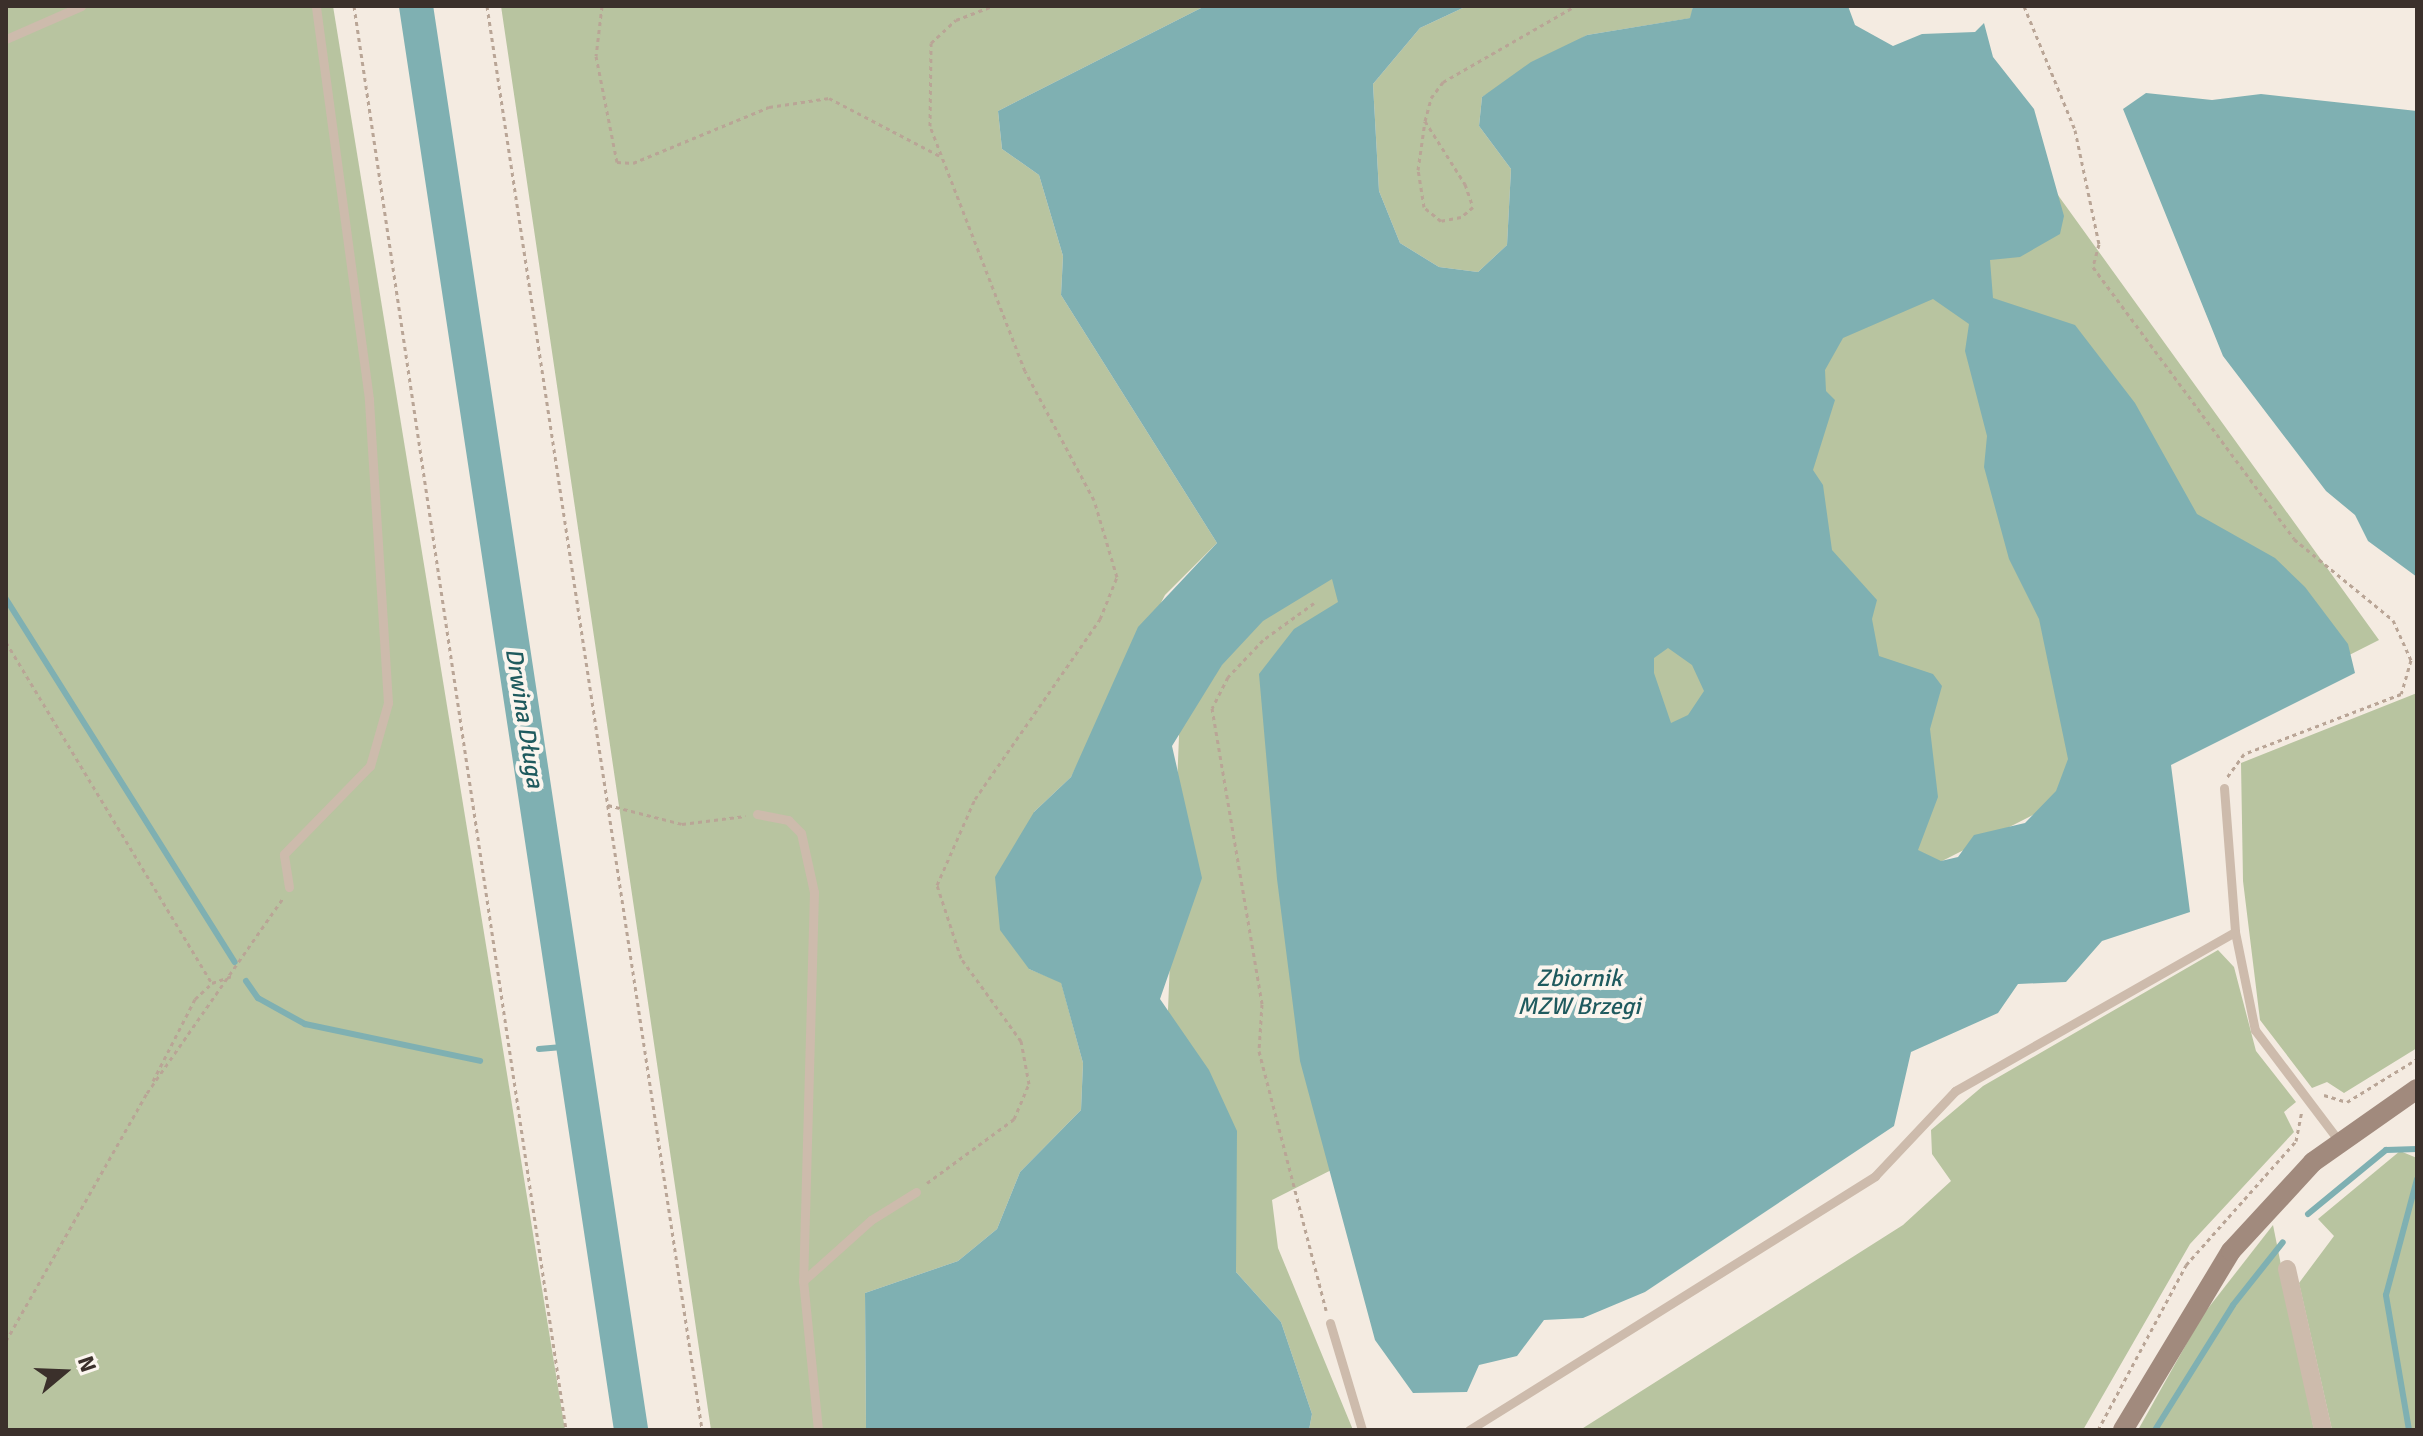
<!DOCTYPE html>
<html>
<head>
<meta charset="utf-8">
<style>
  body { margin:0 }
  #map { position:relative; width:2423px; height:1436px; overflow:hidden; background:#f4ebe1; font-family:Signika,sans-serif }
  div>[style] { position:absolute }
  .green>* { inset:0; background:#b8c4a0 }
  .water>* { inset:0; background:#7fb0b2 }
  .stream>* { height:6px; margin:-3px; padding:0 3px; transform-origin:3px; border-radius:3px; background:#7fb0b2 }
  .river>* { height:34px; margin:-17px; padding:0 17px; transform-origin:17px; border-radius:17px; background:#7fb0b2 }
  .path>* { height:3px; margin-top:-1.5px; transform-origin:0; background:repeating-linear-gradient(90deg,#b9a596 0 4px,transparent 0 8px) }
  .lane>* { height:9px; margin:-4.5px; padding:0 4.5px; transform-origin:4.5px; border-radius:4.5px; background:#cdbbac }
  .street>* { height:18px; margin:-9px; padding:0 9px; transform-origin:9px; border-radius:9px; background:#cdbbac }
  .secondary>* { height:20px; margin:-10px; padding:0 10px; transform-origin:10px; border-radius:10px; background:#a18a7d }
  span { translate:-50% -50%; white-space:nowrap; text-align:center; line-height:1.15; -webkit-text-stroke:8px #fbf5ee; paint-order:stroke }
  .water-label { font-size:24px; color:#1f5a5e; font-style:italic }
  .frame { position:absolute; inset:0; border:8px solid #3b302b; pointer-events:none }
  .north { position:absolute; left:24px; top:1332px; width:80px; height:80px; -webkit-text-stroke:6px #fbf5ee; paint-order:stroke; rotate:71deg; font-size:22px; font-weight:700; line-height:32px; text-align:center; color:#3b302b }
  .north::after { content:''; display:block; margin:auto; width:28px; height:36px; background:#3b302b; clip-path:polygon(50% 0,100% 100%,50% 72%,0 100%) }
</style>
</head>
<body>
<div id="map">
  <div class="green">
    <i style="clip-path:polygon(6px 6px,333px 6px,565px 1430px,6px 1430px)"></i>
    <i style="clip-path:polygon(501px 6px,1205px 6px,998px 111px,1002px 149px,1039px 175px,1063px 256px,1061px 295px,1217px 543px,1165px 595px,1071px 777px,1034px 812px,1029px 969px,1061px 982px,1083px 1063px,1081px 1110px,1020px 1172px,997px 1229px,958px 1261px,865px 1293px,866px 1430px,711px 1430px)"></i>
    <i style="clip-path:polygon(1467px 6px,1693px 6px,1691px 18px,1587px 35px,1482px 97px,1479px 126px,1511px 169px,1507px 245px,1478px 272px,1439px 267px,1400px 243px,1379px 191px,1373px 84px,1420px 28px)"></i>
    <i style="clip-path:polygon(2042px 173px,2379px 640px,1272px 1200px,1278px 1248px,1353px 1430px,1309px 1430px,1312px 1414px,1281px 1322px,1236px 1272px,1158px 1259px,1185px 587px)"></i>
    <i style="clip-path:polygon(2417px 693px,2417px 1048px,2344px 1093px,2327px 1082px,2312px 1088px,2260px 1020px,2243px 881px,2241px 763px)"></i>
    <i style="clip-path:polygon(2218px 950px,2234px 967px,2256px 1051px,2296px 1102px,2284px 1112px,2294px 1132px,2190px 1244px,2083px 1430px,1580px 1430px,1903px 1225px,1951px 1181px,1932px 1154px,1931px 1130px,1983px 1086px)"></i>
    <i style="clip-path:polygon(2400px 1151px,2417px 1158px,2417px 1430px,2332px 1430px,2299px 1283px,2334px 1236px,2318px 1219px)"></i>
    <i style="clip-path:polygon(2273px 1225px,2314px 1430px,2138px 1430px,2202px 1316px)"></i>
  </div>
  <div class="water">
    <i style="clip-path:polygon(evenodd,1205px 6px,1467px 6px,1420px 28px,1373px 84px,1379px 191px,1400px 243px,1439px 267px,1478px 272px,1507px 245px,1511px 169px,1479px 126px,1482px 97px,1531px 62px,1587px 35px,1690px 18px,1693px 6px,1848px 6px,1855px 25px,1893px 46px,1922px 34px,1975px 32px,1984px 23px,1993px 57px,2034px 109px,2064px 216px,2060px 234px,2020px 257px,1990px 260px,1993px 298px,2075px 325px,2135px 403px,2197px 514px,2275px 558px,2305px 587px,2348px 644px,2355px 673px,2171px 765px,2190px 912px,2102px 941px,2066px 982px,2018px 984px,1998px 1013px,1911px 1052px,1894px 1126px,1645px 1292px,1583px 1318px,1544px 1320px,1517px 1356px,1479px 1365px,1467px 1392px,1413px 1393px,1375px 1340px,1300px 1061px,1277px 879px,1259px 674px,1294px 629px,1338px 602px,1332px 579px,1263px 621px,1222px 665px,1172px 746px,1202px 878px,1160px 999px,1209px 1070px,1237px 1131px,1236px 1272px,1281px 1322px,1312px 1414px,1309px 1430px,866px 1430px,865px 1293px,958px 1261px,997px 1229px,1020px 1172px,1081px 1110px,1083px 1063px,1061px 983px,1029px 969px,1000px 930px,995px 877px,1034px 812px,1071px 777px,1138px 627px,1217px 543px,1061px 295px,1063px 256px,1039px 175px,1002px 149px,998px 111px,1205px 6px,1933px 299px,1969px 324px,1965px 351px,1987px 436px,1984px 467px,2009px 559px,2039px 619px,2068px 759px,2056px 791px,2025px 823px,1974px 835px,1958px 857px,1941px 861px,1918px 850px,1938px 797px,1930px 729px,1942px 686px,1933px 674px,1879px 656px,1872px 619px,1877px 600px,1832px 550px,1823px 485px,1813px 470px,1835px 400px,1826px 391px,1825px 370px,1843px 338px,1933px 299px,1205px 6px,1668px 648px,1692px 665px,1704px 691px,1688px 715px,1671px 723px,1654px 673px,1654px 658px,1668px 648px)"></i>
    <i style="clip-path:polygon(2146px 93px,2212px 100px,2261px 94px,2417px 111px,2417px 577px,2368px 541px,2355px 515px,2326px 491px,2223px 356px,2123px 109px)"></i>
  </div>
  <div class="stream">
    <i style="left:6px;top:599px;width:429px;rotate:57.8deg"></i>
    <i style="left:246px;top:981px;width:21px;rotate:55deg"></i>
    <i style="left:258px;top:998px;width:54px;rotate:29deg"></i>
    <i style="left:305px;top:1024px;width:179px;rotate:11.9deg"></i>
    <i style="left:539px;top:1049px;width:35px;rotate:-5deg"></i>
    <i style="left:2308px;top:1214px;width:101px;rotate:-39.4deg"></i>
    <i style="left:2386px;top:1150px;width:31px;rotate:-2deg"></i>
    <i style="left:2155px;top:1430px;width:147px;rotate:-58deg"></i>
    <i style="left:2233px;top:1305px;width:80px;rotate:-51.6deg"></i>
    <i style="left:2409px;top:1430px;width:137px;rotate:-99.7deg"></i>
    <i style="left:2386px;top:1295px;width:120px;rotate:-75deg"></i>
  </div>
  <div class="river">
    <i style="left:416px;top:6px;width:1440px;rotate:81.41deg"></i>
  </div>
  <div class="path">
    <i style="left:354px;top:6px;width:1440px;rotate:81.53deg"></i>
    <i style="left:487px;top:6px;width:1440px;rotate:81.41deg"></i>
    <i style="left:513px;top:6px;width:23px"></i>
    <i style="left:602px;top:6px;width:50px;rotate:96.8deg"></i>
    <i style="left:596px;top:56px;width:108px;rotate:78.8deg"></i>
    <i style="left:617px;top:162px;width:16px;rotate:4deg"></i>
    <i style="left:633px;top:163px;width:147px;rotate:-22.4deg"></i>
    <i style="left:769px;top:107px;width:61px;rotate:-8.5deg"></i>
    <i style="left:829px;top:98px;width:125px;rotate:27.6deg"></i>
    <i style="left:2024px;top:6px;width:134px;rotate:67.6deg"></i>
    <i style="left:2075px;top:130px;width:116px;rotate:78.1deg"></i>
    <i style="left:2099px;top:244px;width:24px;rotate:105deg"></i>
    <i style="left:2093px;top:267px;width:338px;rotate:53.5deg"></i>
    <i style="left:2294px;top:539px;width:128px;rotate:39.3deg"></i>
    <i style="left:2393px;top:620px;width:44px;rotate:65.8deg"></i>
    <i style="left:2411px;top:660px;width:35px;rotate:106deg"></i>
    <i style="left:2401px;top:694px;width:168px;rotate:159.1deg"></i>
    <i style="left:2244px;top:754px;width:29px;rotate:126deg"></i>
    <i style="left:1425px;top:121px;width:75px;rotate:57.6deg"></i>
    <i style="left:1465px;top:184px;width:24px;rotate:71deg"></i>
    <i style="left:1473px;top:207px;width:16px;rotate:140deg"></i>
    <i style="left:1461px;top:217px;width:20px;rotate:169deg"></i>
    <i style="left:1441px;top:221px;width:22px;rotate:-141deg"></i>
    <i style="left:1424px;top:207px;width:37px;rotate:-99deg"></i>
    <i style="left:1418px;top:170px;width:49px;rotate:-81.9deg"></i>
    <i style="left:1425px;top:121px;width:24px;rotate:-75deg"></i>
    <i style="left:1431px;top:98px;width:20px;rotate:-53deg"></i>
    <i style="left:1443px;top:82px;width:152px;rotate:-29.9deg"></i>
    <i style="left:1314px;top:603px;width:63px;rotate:144deg"></i>
    <i style="left:1263px;top:640px;width:51px;rotate:133.4deg"></i>
    <i style="left:1228px;top:677px;width:35px;rotate:117deg"></i>
    <i style="left:1212px;top:708px;width:300px;rotate:80.4deg"></i>
    <i style="left:1262px;top:1004px;width:47px;rotate:93.7deg"></i>
    <i style="left:1259px;top:1051px;width:268px;rotate:75.5deg"></i>
    <i style="left:6px;top:642px;width:398px;rotate:58.9deg"></i>
    <i style="left:212px;top:983px;width:21px;rotate:-19deg"></i>
    <i style="left:608px;top:805px;width:76px;rotate:14.4deg"></i>
    <i style="left:682px;top:824px;width:64px;rotate:-7.2deg"></i>
    <i style="left:153px;top:1081px;width:92px;rotate:-62.9deg"></i>
    <i style="left:195px;top:999px;width:23px;rotate:-43deg"></i>
    <i style="left:2324px;top:1095px;width:24px;rotate:17deg"></i>
    <i style="left:2347px;top:1102px;width:82px;rotate:-31.6deg"></i>
    <i style="left:927px;top:1183px;width:108px;rotate:-36.3deg"></i>
    <i style="left:1014px;top:1119px;width:38px;rotate:-67deg"></i>
    <i style="left:1029px;top:1084px;width:44px;rotate:-100.5deg"></i>
    <i style="left:1021px;top:1041px;width:102px;rotate:-125.9deg"></i>
    <i style="left:961px;top:958px;width:77px;rotate:-108.2deg"></i>
    <i style="left:937px;top:885px;width:94px;rotate:-66.2deg"></i>
    <i style="left:975px;top:799px;width:219px;rotate:-55.2deg"></i>
    <i style="left:1100px;top:619px;width:45px;rotate:-68deg"></i>
    <i style="left:1117px;top:577px;width:80px;rotate:-106.6deg"></i>
    <i style="left:1094px;top:500px;width:146px;rotate:-118.1deg"></i>
    <i style="left:1025px;top:371px;width:263px;rotate:-111.2deg"></i>
    <i style="left:930px;top:126px;width:83px;rotate:-89.3deg"></i>
    <i style="left:931px;top:43px;width:34px;rotate:-43deg"></i>
    <i style="left:956px;top:20px;width:39px;rotate:-21deg"></i>
    <i style="left:6px;top:1341px;width:285px;rotate:-60.4deg"></i>
    <i style="left:147px;top:1093px;width:238px;rotate:-55.1deg"></i>
    <i style="left:2098px;top:1430px;width:187px;rotate:-61.9deg"></i>
    <i style="left:2186px;top:1265px;width:166px;rotate:-48.4deg"></i>
    <i style="left:2296px;top:1141px;width:31px;rotate:-79deg"></i>
  </div>
  <div class="lane">
    <i style="left:6px;top:39px;width:82px;rotate:-23.7deg"></i>
    <i style="left:2224px;top:788px;width:144px;rotate:85.6deg"></i>
    <i style="left:2235px;top:932px;width:100px;rotate:78.5deg"></i>
    <i style="left:2255px;top:1030px;width:139px;rotate:52.9deg"></i>
    <i style="left:757px;top:814px;width:32px;rotate:11deg"></i>
    <i style="left:788px;top:820px;width:18px;rotate:45deg"></i>
    <i style="left:801px;top:833px;width:60px;rotate:77.6deg"></i>
    <i style="left:814px;top:892px;width:389px;rotate:91.6deg"></i>
    <i style="left:289px;top:887px;width:33px;rotate:-99deg"></i>
    <i style="left:284px;top:854px;width:123px;rotate:-45.7deg"></i>
    <i style="left:370px;top:766px;width:66px;rotate:-74.1deg"></i>
    <i style="left:388px;top:703px;width:305px;rotate:-93.6deg"></i>
    <i style="left:369px;top:399px;width:397px;rotate:-97.7deg"></i>
    <i style="left:1330px;top:1323px;width:112px;rotate:73.3deg"></i>
    <i style="left:818px;top:1430px;width:150px;rotate:-95.7deg"></i>
    <i style="left:803px;top:1281px;width:91px;rotate:-41.9deg"></i>
    <i style="left:871px;top:1220px;width:53px;rotate:-31.9deg"></i>
    <i style="left:1469px;top:1430px;width:479px;rotate:-32deg"></i>
    <i style="left:1875px;top:1176px;width:117px;rotate:-46.7deg"></i>
    <i style="left:1955px;top:1091px;width:322px;rotate:-29.6deg"></i>
  </div>
  <div class="street">
    <i style="left:2287px;top:1269px;width:165px;rotate:77.4deg"></i>
  </div>
  <div class="secondary">
    <i style="left:2123px;top:1430px;width:209px;rotate:-58.9deg"></i>
    <i style="left:2231px;top:1251px;width:121px;rotate:-47.3deg"></i>
    <i style="left:2313px;top:1162px;width:127px;rotate:-35.1deg"></i>
  </div>
  <div class="water-label">
    <span style="left:524px;top:718px;rotate:81deg">Drwina Długa</span>
    <span style="left:1579px;top:993px">Zbiornik<br>MZW Brzegi</span>
  </div>
  <div class="frame"></div>
  <div class="north">N</div>
</div>
</body>
</html>
